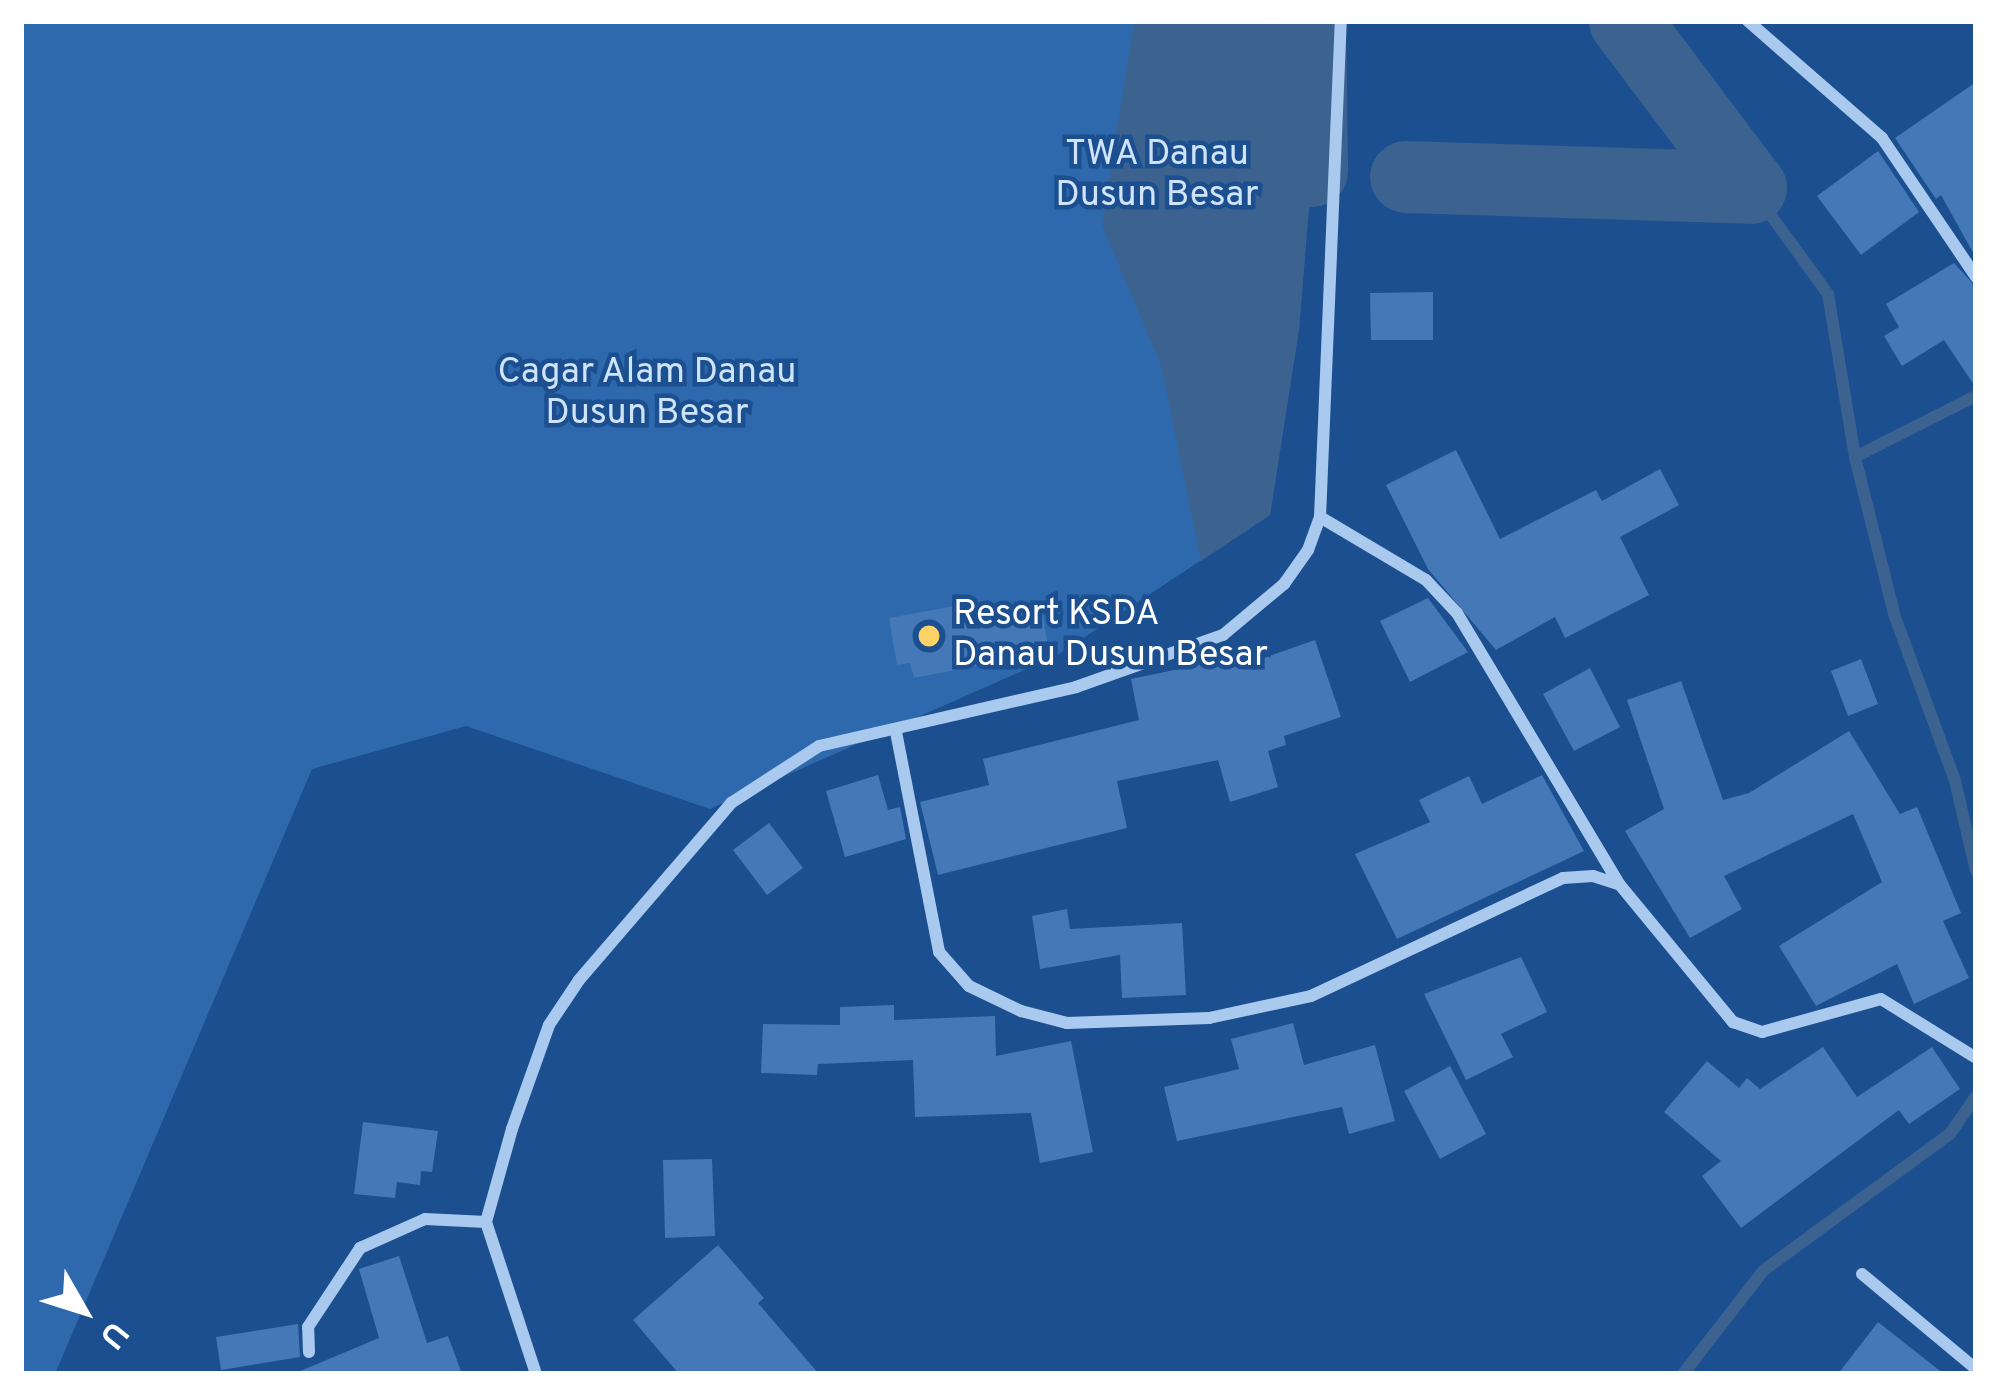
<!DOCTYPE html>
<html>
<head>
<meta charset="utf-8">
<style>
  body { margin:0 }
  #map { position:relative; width:1997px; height:1395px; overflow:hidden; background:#1b4f8f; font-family:Overpass,sans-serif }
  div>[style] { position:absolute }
  .green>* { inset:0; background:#2e69ad }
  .water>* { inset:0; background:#3c6290 }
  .stream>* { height:12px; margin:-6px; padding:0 6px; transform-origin:6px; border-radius:6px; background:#3c6290 }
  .river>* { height:72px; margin:-36px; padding:0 36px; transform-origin:36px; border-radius:36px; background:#3c6290 }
  .building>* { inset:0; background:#4478b7 }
  .minor>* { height:12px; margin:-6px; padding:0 6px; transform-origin:6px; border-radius:6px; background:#a9c9ee }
  .dots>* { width:33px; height:33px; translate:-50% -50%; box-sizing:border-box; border:6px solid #1b4f8f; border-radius:50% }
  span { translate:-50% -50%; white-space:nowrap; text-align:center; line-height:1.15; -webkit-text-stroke:9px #1b4f8f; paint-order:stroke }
  .park-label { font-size:36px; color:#cfe3fa }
  .poi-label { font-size:36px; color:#fff }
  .left { translate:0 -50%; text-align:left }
  .frame { position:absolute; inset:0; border:24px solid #fff; pointer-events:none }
  .north { position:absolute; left:24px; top:1251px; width:120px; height:120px; -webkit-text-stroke:9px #1b4f8f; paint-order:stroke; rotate:129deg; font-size:33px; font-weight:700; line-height:48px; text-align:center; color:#fff }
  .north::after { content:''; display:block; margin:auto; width:42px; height:54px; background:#fff; clip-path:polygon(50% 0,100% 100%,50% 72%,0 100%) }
</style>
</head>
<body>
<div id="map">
  <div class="green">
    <i style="clip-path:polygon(21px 21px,1307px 21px,1312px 171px,1299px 329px,1270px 515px,1056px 656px,710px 809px,466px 726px,312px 769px,55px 1374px,21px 1374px)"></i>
  </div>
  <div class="water">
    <i style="clip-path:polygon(1134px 21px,1307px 21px,1312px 171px,1299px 329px,1270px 515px,1201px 561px,1161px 365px,1102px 225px)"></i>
  </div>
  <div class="stream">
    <i style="left:1751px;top:188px;width:131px;rotate:54deg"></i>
    <i style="left:1828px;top:294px;width:165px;rotate:80.6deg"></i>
    <i style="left:1855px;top:457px;width:162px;rotate:76deg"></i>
    <i style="left:1894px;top:614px;width:178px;rotate:69.9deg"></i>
    <i style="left:1955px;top:781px;width:92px;rotate:76.9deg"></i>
    <i style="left:1855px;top:457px;width:136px;rotate:-26.8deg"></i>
    <i style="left:1683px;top:1374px;width:132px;rotate:-52.1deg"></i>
    <i style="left:1764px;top:1270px;width:230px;rotate:-36.2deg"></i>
    <i style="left:1950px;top:1134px;width:46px;rotate:-55.6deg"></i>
  </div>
  <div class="river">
    <i style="left:1310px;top:21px;width:150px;rotate:89.2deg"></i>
    <i style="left:1625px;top:21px;width:209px;rotate:53deg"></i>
    <i style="left:1406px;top:177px;width:345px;rotate:1.8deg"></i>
  </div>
  <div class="building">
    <i style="clip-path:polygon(1976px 82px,1976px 258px,1941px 195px,1936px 199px,1895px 138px)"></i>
    <i style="clip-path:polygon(1878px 151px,1919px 212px,1861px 255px,1817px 196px)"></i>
    <i style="clip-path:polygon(1954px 263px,1976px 287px,1976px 388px,1944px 340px,1902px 366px,1884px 336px,1899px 327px,1886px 304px)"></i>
    <i style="clip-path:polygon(1433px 292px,1433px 340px,1371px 340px,1370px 293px)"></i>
    <i style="clip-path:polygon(1456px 450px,1500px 539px,1596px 490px,1602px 501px,1660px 469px,1679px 505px,1620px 537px,1649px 595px,1565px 638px,1555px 617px,1496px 650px,1428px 569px,1386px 485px)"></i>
    <i style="clip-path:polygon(1428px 598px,1468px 652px,1410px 682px,1380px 621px)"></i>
    <i style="clip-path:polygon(960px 605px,963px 620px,1041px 605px,1049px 652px,914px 678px,910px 663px,897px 665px,889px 618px)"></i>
    <i style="clip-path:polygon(1315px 640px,1341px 717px,1284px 736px,1286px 745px,1268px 751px,1278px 787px,1230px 802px,1218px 760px,1117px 781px,1127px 828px,938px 875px,920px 802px,989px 785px,983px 759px,1139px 720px,1131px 679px,1241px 656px,1244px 665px)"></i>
    <i style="clip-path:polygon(1861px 659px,1878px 704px,1848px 716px,1831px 671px)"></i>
    <i style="clip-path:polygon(1590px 668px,1620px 727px,1574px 751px,1543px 694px)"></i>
    <i style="clip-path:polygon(1681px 681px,1723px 800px,1749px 793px,1849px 731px,1900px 814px,1917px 807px,1961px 913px,1943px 921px,1969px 978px,1914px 1004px,1897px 964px,1816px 1006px,1779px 946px,1882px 882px,1853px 814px,1724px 876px,1742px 909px,1690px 938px,1625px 831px,1664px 809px,1627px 700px)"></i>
    <i style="clip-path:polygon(878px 775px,888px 810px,900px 807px,906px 839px,845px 857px,826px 791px)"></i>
    <i style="clip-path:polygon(1542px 775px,1584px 851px,1397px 939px,1355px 854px,1430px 822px,1419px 800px,1469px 776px,1482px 804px)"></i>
    <i style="clip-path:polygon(769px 823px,803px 868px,767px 895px,733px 850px)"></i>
    <i style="clip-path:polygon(1067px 909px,1070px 929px,1182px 923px,1186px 995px,1122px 998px,1120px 955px,1040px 969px,1032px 916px)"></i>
    <i style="clip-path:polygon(1521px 957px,1547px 1012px,1501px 1034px,1513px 1057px,1466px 1080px,1424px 994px)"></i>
    <i style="clip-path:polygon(894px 1005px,894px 1020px,995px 1016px,996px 1056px,1071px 1041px,1093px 1152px,1040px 1163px,1031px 1113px,915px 1117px,913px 1060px,818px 1064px,817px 1075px,761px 1073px,763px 1024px,840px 1025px,840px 1007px)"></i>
    <i style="clip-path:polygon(1293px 1023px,1304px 1065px,1375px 1045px,1395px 1121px,1349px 1134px,1342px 1107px,1177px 1141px,1164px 1087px,1239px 1069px,1231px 1039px)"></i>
    <i style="clip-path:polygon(1823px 1047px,1857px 1097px,1932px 1047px,1960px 1089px,1909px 1124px,1899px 1110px,1741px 1228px,1702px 1176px,1721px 1161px,1664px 1112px,1707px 1061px,1739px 1088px,1747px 1078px,1760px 1089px)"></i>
    <i style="clip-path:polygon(1450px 1066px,1486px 1134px,1440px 1159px,1404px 1091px)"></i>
    <i style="clip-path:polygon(363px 1122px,438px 1131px,432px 1172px,421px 1171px,420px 1185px,397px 1182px,395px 1198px,354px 1194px)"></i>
    <i style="clip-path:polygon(712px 1159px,715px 1236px,665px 1238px,663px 1160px)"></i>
    <i style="clip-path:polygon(718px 1245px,764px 1298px,758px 1303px,819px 1374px,679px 1374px,633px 1320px)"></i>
    <i style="clip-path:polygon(399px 1256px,427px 1343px,448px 1336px,462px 1374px,293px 1374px,379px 1338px,359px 1269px)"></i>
    <i style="clip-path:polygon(1878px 1322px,1944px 1374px,1838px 1374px)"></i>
    <i style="clip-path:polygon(298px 1324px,300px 1357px,221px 1370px,216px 1337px)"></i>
  </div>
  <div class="minor">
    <i style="left:1748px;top:21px;width:178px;rotate:41.1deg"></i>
    <i style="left:1882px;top:138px;width:168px;rotate:55.9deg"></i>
    <i style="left:1320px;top:517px;width:123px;rotate:30.7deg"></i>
    <i style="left:1426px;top:580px;width:45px;rotate:46.8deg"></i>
    <i style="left:1457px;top:613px;width:316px;rotate:59.1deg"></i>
    <i style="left:896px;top:732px;width:224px;rotate:78.9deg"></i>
    <i style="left:939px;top:952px;width:45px;rotate:48.6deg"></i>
    <i style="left:969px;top:986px;width:58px;rotate:25.7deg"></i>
    <i style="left:1021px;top:1011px;width:48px;rotate:14.6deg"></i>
    <i style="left:1067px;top:1023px;width:142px;rotate:-2deg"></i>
    <i style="left:1209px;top:1018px;width:104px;rotate:-12.2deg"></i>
    <i style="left:1311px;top:996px;width:278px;rotate:-25.1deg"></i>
    <i style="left:1563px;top:878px;width:30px;rotate:-4deg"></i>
    <i style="left:1593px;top:876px;width:28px;rotate:18deg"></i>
    <i style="left:1620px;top:885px;width:178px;rotate:50.5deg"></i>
    <i style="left:1733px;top:1022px;width:31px;rotate:19deg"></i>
    <i style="left:1762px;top:1032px;width:123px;rotate:-15.5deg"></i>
    <i style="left:1881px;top:999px;width:112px;rotate:31.8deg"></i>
    <i style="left:1862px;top:1274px;width:148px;rotate:39.8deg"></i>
    <i style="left:309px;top:1352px;width:25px;rotate:-92deg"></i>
    <i style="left:308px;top:1327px;width:95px;rotate:-56.6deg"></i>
    <i style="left:360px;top:1248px;width:71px;rotate:-24deg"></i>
    <i style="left:425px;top:1219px;width:61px;rotate:2.8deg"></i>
    <i style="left:536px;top:1374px;width:160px;rotate:-108.2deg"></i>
    <i style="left:486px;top:1222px;width:97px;rotate:-74.4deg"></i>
    <i style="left:512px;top:1129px;width:110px;rotate:-70.4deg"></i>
    <i style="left:549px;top:1025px;width:54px;rotate:-56.3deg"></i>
    <i style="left:579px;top:980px;width:233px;rotate:-49.3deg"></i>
    <i style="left:731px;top:803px;width:105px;rotate:-32.9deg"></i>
    <i style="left:819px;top:746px;width:264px;rotate:-12.9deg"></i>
    <i style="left:1076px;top:687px;width:156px;rotate:-19.5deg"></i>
    <i style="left:1223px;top:635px;width:80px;rotate:-39.9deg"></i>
    <i style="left:1284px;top:584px;width:42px;rotate:-54.8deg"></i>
    <i style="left:1308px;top:550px;width:35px;rotate:-70deg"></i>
    <i style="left:1320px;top:517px;width:496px;rotate:-87.6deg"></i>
  </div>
  <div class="dots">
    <i style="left:929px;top:636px;background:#ffd166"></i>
  </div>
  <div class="park-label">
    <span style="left:1157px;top:176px">TWA Danau<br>Dusun Besar</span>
    <span style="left:647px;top:394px">Cagar Alam Danau<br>Dusun Besar</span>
  </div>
  <div class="poi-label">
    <span class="left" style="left:953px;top:636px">Resort KSDA<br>Danau Dusun Besar</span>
  </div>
  <div class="frame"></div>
  <div class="north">U</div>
</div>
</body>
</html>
